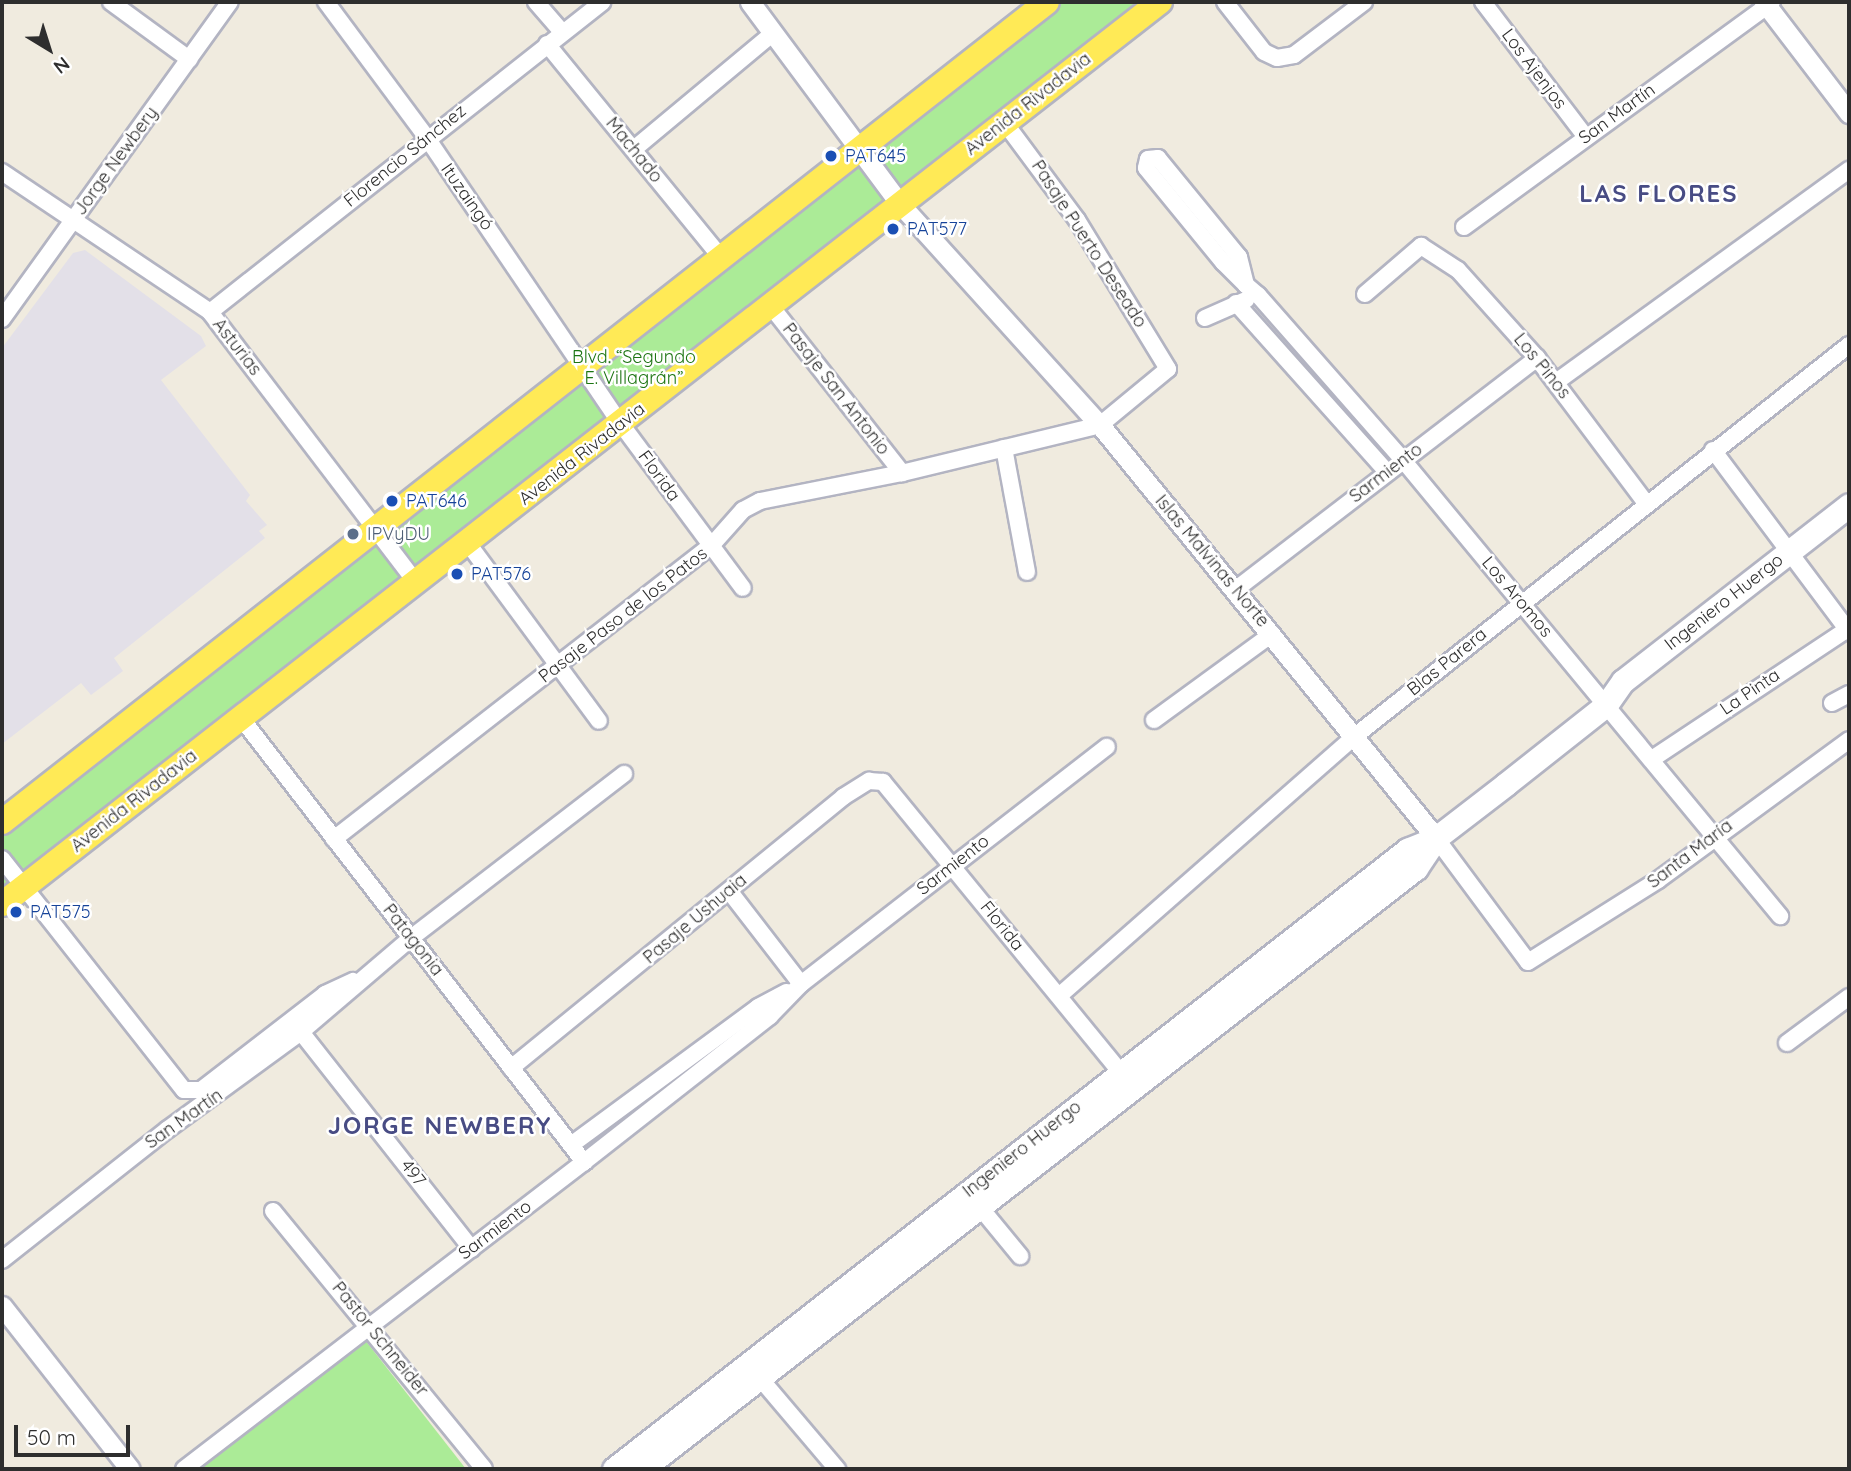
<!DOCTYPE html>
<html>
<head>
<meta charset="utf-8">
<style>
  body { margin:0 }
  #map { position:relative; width:1851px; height:1471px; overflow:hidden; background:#f0ebdf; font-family:Quicksand,sans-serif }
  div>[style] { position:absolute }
  .industrial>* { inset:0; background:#e3e0e8 }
  .green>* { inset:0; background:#abeb97 }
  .roads { filter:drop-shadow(2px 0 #b3b4c2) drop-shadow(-2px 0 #b3b4c2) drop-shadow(0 2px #b3b4c2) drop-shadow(0 -2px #b3b4c2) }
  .minor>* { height:16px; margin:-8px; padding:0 8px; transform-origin:8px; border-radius:8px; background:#fff }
  .tertiary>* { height:19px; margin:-9.5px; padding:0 9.5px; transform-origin:9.5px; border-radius:9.5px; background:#fff }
  .secondary>* { height:23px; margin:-11.5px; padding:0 11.5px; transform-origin:11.5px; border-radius:11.5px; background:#fff }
  .primary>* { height:24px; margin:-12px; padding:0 12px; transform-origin:12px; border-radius:12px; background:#ffea56 }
  .dots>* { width:19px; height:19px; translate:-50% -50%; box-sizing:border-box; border:4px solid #fff; border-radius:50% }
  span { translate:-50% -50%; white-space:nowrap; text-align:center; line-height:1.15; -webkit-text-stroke:5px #fff; paint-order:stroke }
  .street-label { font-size:18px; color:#2e2e2e }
  .transit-label { font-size:18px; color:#164399 }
  .left { translate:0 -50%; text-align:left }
  .park-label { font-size:18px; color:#1d7513 }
  .service-label { font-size:18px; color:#4e5e75 }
  .district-label { font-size:24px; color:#484c84; font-weight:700; letter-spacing:2px }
  .frame { position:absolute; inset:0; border:4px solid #2e2e2e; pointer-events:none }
  .north { position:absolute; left:14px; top:14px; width:70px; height:70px; -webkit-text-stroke:5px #fff; paint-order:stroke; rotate:142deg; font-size:19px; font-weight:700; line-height:28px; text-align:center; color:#2e2e2e }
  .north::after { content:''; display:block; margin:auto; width:24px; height:32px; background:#2e2e2e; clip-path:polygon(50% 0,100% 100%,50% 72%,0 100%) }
  .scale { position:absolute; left:14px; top:1425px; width:116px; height:32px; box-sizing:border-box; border:4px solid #2e2e2e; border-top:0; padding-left:9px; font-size:21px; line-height:24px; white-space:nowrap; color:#2e2e2e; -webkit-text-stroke:5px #fff; paint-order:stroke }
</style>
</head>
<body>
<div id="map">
  <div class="industrial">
    <i style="clip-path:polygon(85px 250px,201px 336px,206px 346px,161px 380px,250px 495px,246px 501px,267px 525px,259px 531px,265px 538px,114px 658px,123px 671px,91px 695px,81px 683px,2px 744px,2px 348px,73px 253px)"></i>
  </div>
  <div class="green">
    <i style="clip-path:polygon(1047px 2px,1160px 2px,2px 904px,2px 822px)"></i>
    <i style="clip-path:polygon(365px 1340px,466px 1469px,200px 1469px)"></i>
  </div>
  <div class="roads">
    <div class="minor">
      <i style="left:111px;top:2px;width:97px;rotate:36.2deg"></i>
      <i style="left:326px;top:2px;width:169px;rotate:53.4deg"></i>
      <i style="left:427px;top:138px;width:346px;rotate:55.9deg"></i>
      <i style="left:621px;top:424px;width:204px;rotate:53.4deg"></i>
      <i style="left:536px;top:2px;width:40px;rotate:49deg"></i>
      <i style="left:1225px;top:2px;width:63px;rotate:52deg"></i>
      <i style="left:1264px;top:52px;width:14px;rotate:25deg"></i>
      <i style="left:1277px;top:58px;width:17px;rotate:-10deg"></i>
      <i style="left:1294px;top:55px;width:88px;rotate:-37.1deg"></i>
      <i style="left:1483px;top:2px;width:170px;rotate:52.7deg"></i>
      <i style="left:547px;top:44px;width:274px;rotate:50.8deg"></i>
      <i style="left:634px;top:149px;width:181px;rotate:-39.8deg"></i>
      <i style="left:2px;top:172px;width:251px;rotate:33.9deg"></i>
      <i style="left:210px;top:312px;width:340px;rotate:52.7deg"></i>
      <i style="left:1464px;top:227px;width:381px;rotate:-36.1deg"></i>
      <i style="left:1246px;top:285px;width:29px;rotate:-104deg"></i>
      <i style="left:1239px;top:257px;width:128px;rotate:-129.3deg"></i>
      <i style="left:1158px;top:158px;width:10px;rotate:174deg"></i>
      <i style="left:1148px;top:159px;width:9px;rotate:103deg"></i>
      <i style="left:1146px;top:168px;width:122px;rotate:50.7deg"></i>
      <i style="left:1223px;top:262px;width:33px;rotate:45deg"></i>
      <i style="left:1246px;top:285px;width:16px;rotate:40deg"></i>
      <i style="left:1258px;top:295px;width:220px;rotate:48.7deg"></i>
      <i style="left:1403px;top:460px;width:592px;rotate:50.42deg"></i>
      <i style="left:1365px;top:294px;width:74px;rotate:-40.6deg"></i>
      <i style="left:1421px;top:246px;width:44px;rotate:33deg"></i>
      <i style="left:1458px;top:270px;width:118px;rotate:48.1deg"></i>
      <i style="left:1537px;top:358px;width:181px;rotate:53.1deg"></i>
      <i style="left:1236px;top:303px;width:227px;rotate:48.2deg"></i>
      <i style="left:770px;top:305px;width:214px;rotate:51.8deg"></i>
      <i style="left:210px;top:312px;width:500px;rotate:-38.3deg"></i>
      <i style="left:1205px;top:318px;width:45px;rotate:-23.7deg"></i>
      <i style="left:2px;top:319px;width:390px;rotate:-54.3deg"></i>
      <i style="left:1556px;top:382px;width:362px;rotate:-35.9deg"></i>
      <i style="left:1004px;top:448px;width:126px;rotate:79.5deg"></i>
      <i style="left:1713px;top:450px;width:227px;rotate:53.2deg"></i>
      <i style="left:467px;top:542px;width:222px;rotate:53.6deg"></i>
      <i style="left:1235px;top:590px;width:381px;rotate:-37.5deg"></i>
      <i style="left:1832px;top:703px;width:19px;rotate:-28deg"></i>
      <i style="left:242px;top:719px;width:560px;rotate:52.33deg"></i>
      <i style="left:1154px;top:720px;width:146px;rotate:-36.1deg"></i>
      <i style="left:1652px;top:759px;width:237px;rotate:-33.6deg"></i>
      <i style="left:1436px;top:838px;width:154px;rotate:53.4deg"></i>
      <i style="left:1528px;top:962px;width:154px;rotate:-32.2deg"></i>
      <i style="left:1658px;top:880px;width:237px;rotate:-36.2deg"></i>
      <i style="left:334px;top:839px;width:477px;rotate:-37.9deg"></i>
      <i style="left:711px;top:546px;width:48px;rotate:-48.4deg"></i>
      <i style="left:743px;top:510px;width:19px;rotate:-28deg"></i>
      <i style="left:760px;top:501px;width:145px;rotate:-11.2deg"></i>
      <i style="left:902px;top:473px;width:204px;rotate:-13.6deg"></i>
      <i style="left:1100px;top:425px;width:88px;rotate:-39.5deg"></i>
      <i style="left:1168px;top:369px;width:175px;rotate:-121.4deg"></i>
      <i style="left:1077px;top:220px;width:121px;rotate:-126.6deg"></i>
      <i style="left:2px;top:859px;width:294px;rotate:51.8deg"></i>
      <i style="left:184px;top:1090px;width:17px"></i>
      <i style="left:201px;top:1090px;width:157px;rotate:-37.7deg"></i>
      <i style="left:325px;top:994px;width:31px;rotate:-25deg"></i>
      <i style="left:730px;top:892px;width:116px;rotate:52.3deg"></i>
      <i style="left:1059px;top:996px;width:394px;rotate:-41.3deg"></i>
      <i style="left:1355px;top:736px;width:630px;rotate:-38.36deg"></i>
      <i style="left:301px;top:1032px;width:276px;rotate:51.8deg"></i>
      <i style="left:1787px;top:1043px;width:77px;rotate:-36.6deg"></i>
      <i style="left:511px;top:1068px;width:429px;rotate:-39.2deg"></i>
      <i style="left:843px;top:797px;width:31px;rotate:-32deg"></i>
      <i style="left:869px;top:781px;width:14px;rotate:4deg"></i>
      <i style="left:883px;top:782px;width:375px;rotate:50.7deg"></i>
      <i style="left:571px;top:1145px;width:232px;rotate:-36.4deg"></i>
      <i style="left:758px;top:1007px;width:32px;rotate:-28deg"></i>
      <i style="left:979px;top:1206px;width:65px;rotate:50.6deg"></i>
      <i style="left:273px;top:1211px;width:333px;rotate:50.7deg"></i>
      <i style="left:2px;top:1260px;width:211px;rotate:-38.3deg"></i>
      <i style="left:168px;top:1129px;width:165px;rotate:-36.1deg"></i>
      <i style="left:301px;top:1032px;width:145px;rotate:-40.5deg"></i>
      <i style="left:411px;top:938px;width:269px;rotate:-37.6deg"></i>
      <i style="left:759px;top:1377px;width:121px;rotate:49.7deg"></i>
      <i style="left:184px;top:1469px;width:504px;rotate:-37.51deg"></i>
      <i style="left:584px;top:1162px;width:236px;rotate:-38.1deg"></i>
      <i style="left:770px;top:1016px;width:45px;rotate:-45.9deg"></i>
      <i style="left:801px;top:984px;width:387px;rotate:-37.8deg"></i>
    </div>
    <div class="tertiary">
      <i style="left:750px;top:2px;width:252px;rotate:53.4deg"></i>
      <i style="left:900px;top:204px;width:298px;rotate:47.9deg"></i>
      <i style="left:1100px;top:425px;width:532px;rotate:50.87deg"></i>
      <i style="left:1764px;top:2px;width:140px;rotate:52.6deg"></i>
      <i style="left:2px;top:1306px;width:207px;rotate:51.9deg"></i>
    </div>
    <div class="secondary">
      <i style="left:614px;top:1469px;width:1006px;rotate:-37.97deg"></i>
      <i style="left:1407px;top:850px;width:31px;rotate:-22deg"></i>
      <i style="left:1436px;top:838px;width:88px;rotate:-37.6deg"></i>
      <i style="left:1506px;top:784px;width:127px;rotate:-38.3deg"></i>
      <i style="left:1606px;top:705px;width:29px;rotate:-55deg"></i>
      <i style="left:1623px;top:681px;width:286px;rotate:-37.9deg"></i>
      <i style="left:642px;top:1469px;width:980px;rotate:-37.83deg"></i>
      <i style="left:1416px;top:868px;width:36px;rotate:-56deg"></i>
    </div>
    <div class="primary">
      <i style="left:2px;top:822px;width:1328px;rotate:-38.12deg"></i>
      <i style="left:2px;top:904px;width:1468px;rotate:-37.92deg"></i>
    </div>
  </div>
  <div class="dots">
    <i style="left:831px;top:156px;background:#1a4fb4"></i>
    <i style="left:893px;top:229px;background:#1a4fb4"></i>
    <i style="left:392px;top:501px;background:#1a4fb4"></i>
    <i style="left:353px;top:534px;background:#5c6f8a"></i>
    <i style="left:457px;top:574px;background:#1a4fb4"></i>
    <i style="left:16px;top:912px;background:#1a4fb4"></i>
  </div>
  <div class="street-label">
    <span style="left:1534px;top:69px;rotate:53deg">Los Ajenjos</span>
    <span style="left:1028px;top:104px;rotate:-38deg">Avenida Rivadavia</span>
    <span style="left:1617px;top:114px;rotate:-36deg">San Martín</span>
    <span style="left:634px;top:150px;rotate:51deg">Machado</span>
    <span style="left:405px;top:156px;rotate:-39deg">Florencio Sánchez</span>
    <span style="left:116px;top:161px;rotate:-54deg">Jorge Newbery</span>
    <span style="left:467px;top:197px;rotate:55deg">Ituzaingó</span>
    <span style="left:1089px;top:244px;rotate:57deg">Pasaje Puerto Deseado</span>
    <span style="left:237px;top:347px;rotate:52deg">Asturias</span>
    <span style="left:1542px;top:366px;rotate:51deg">Los Pinos</span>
    <span style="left:836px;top:389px;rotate:52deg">Pasaje San Antonio</span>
    <span style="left:582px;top:454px;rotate:-38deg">Avenida Rivadavia</span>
    <span style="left:1386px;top:473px;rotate:-37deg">Sarmiento</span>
    <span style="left:659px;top:476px;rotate:54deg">Florida</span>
    <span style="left:1212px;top:561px;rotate:50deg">Islas Malvinas Norte</span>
    <span style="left:1517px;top:597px;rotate:50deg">Los Aromos</span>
    <span style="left:1724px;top:602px;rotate:-38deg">Ingeniero Huergo</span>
    <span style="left:623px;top:615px;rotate:-38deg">Pasaje Paso de los Patos</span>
    <span style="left:1447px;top:662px;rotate:-39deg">Blas Parera</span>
    <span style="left:1750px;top:692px;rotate:-34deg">La Pinta</span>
    <span style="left:134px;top:801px;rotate:-38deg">Avenida Rivadavia</span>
    <span style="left:1690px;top:854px;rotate:-37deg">Santa María</span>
    <span style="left:953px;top:865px;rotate:-38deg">Sarmiento</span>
    <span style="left:695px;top:919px;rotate:-40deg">Pasaje Ushuaia</span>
    <span style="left:1002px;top:926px;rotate:51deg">Florida</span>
    <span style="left:413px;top:940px;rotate:52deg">Patagonia</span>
    <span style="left:184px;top:1119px;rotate:-35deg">San Martín</span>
    <span style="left:1022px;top:1149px;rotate:-38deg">Ingeniero Huergo</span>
    <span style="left:413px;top:1173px;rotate:52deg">497</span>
    <span style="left:495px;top:1230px;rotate:-37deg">Sarmiento</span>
    <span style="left:380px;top:1339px;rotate:51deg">Pastor Schneider</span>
  </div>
  <div class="transit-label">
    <span class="left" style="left:845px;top:156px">PAT645</span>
    <span class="left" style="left:907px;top:229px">PAT577</span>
    <span class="left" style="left:406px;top:501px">PAT646</span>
    <span class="left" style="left:471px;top:574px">PAT576</span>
    <span class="left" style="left:30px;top:912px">PAT575</span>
  </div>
  <div class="park-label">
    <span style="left:634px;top:368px">Blvd. “Segundo<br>E. Villagrán”</span>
  </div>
  <div class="service-label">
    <span class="left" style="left:367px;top:534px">IPVyDU</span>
  </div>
  <div class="district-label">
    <span style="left:1659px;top:194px">LAS FLORES</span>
    <span style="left:440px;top:1126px">JORGE NEWBERY</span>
  </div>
  <div class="frame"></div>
  <div class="north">N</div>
  <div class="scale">50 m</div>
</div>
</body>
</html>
